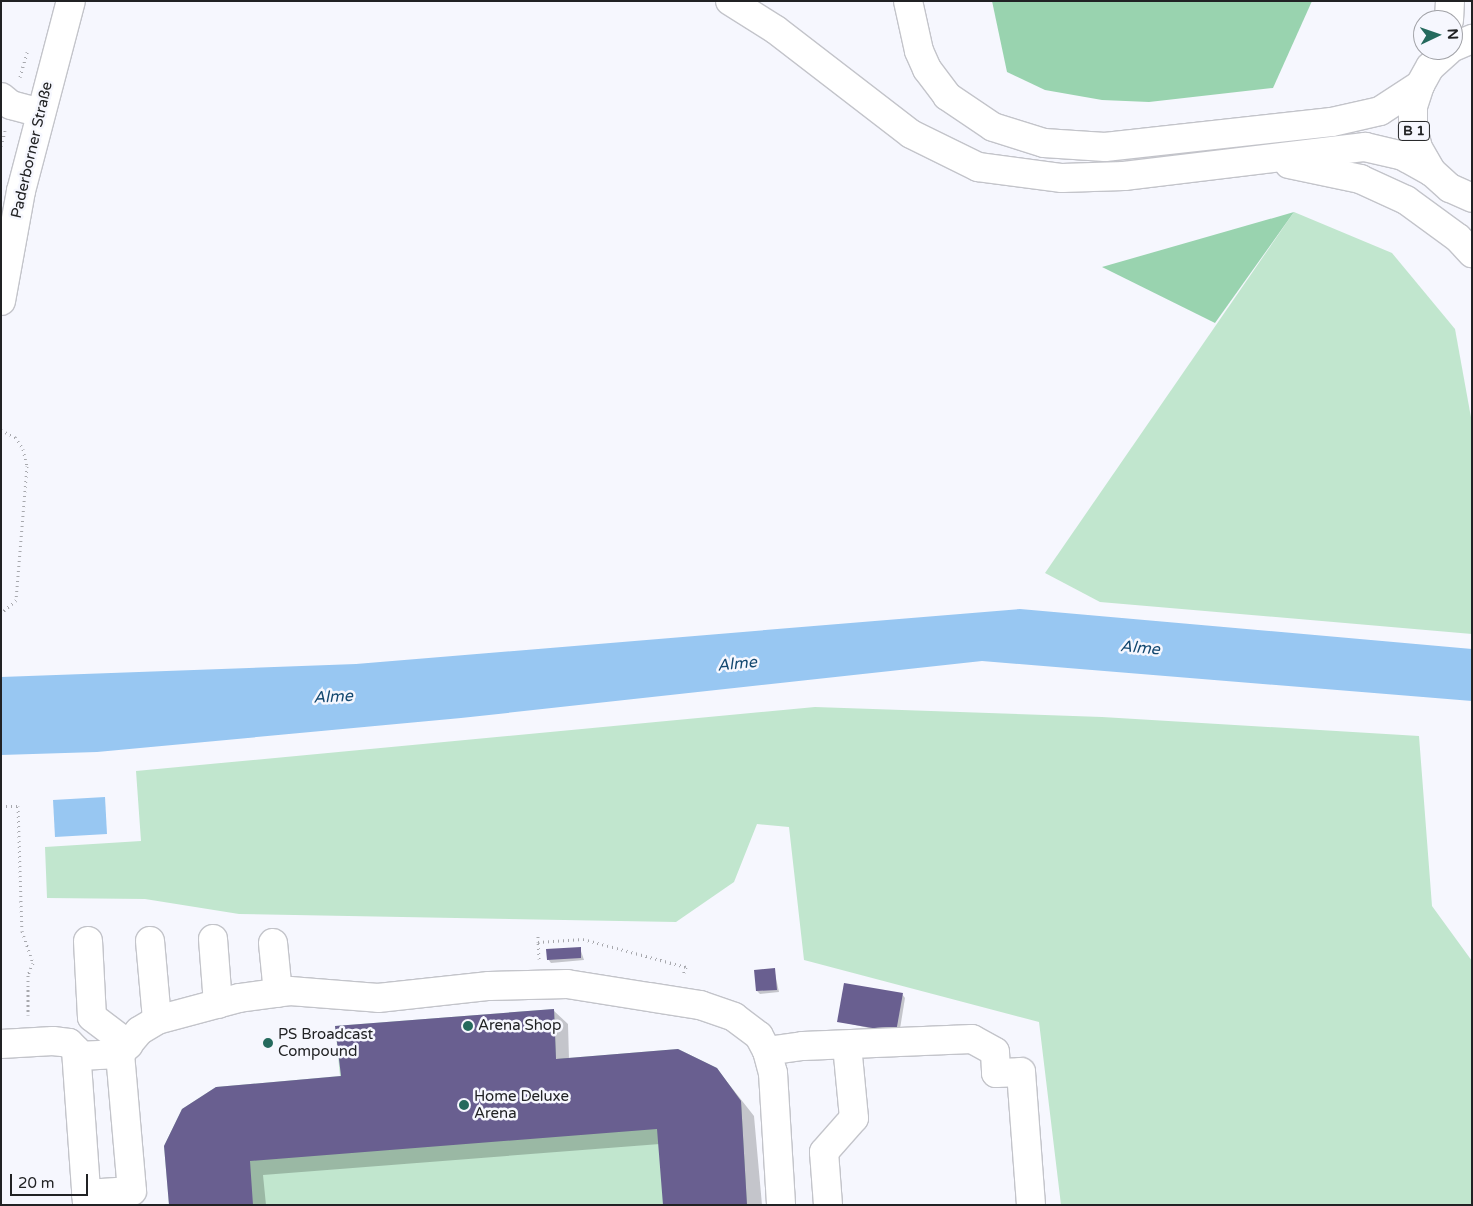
<!DOCTYPE html>
<html>
<head>
<meta charset="utf-8">
<style>
  body { margin:0 }
  #map { position:relative; width:1473px; height:1206px; overflow:hidden; background:#f6f7fe; font-family:"Varela Round",sans-serif }
  div>[style] { position:absolute }
  .green>* { inset:0; background:#c1e6ce }
  .forest>* { inset:0; background:#99d3af }
  .water>* { inset:0; background:#98c7f2 }
  .shadow>* { inset:0; background:#0003 }
  .building>* { inset:0; background:#695f90 }
  .path>* { height:3px; margin-top:-1.5px; transform-origin:0; background:repeating-linear-gradient(90deg,#a8a9ae 0 1px,transparent 0 5px) }
  .roads { filter:drop-shadow(1px 0 #c3c4ca) drop-shadow(-1px 0 #c3c4ca) drop-shadow(0 1px #c3c4ca) drop-shadow(0 -1px #c3c4ca) }
  .minor>* { height:28px; margin:-14px; padding:0 14px; transform-origin:14px; border-radius:14px; background:#fff }
  .major>* { height:28px; margin:-14px; padding:0 14px; transform-origin:14px; border-radius:14px; background:#fff }
  .highway>* { height:28px; margin:-14px; padding:0 14px; transform-origin:14px; border-radius:14px; background:#fff }
  .dots>* { width:14px; height:14px; translate:-50% -50%; box-sizing:border-box; border:2px solid #f6f7fe; border-radius:50% }
  span { translate:-50% -50%; white-space:nowrap; text-align:center; line-height:1.15; -webkit-text-stroke:5px #f6f7fe; paint-order:stroke }
  .shield-label span { padding:1px 4px; background:#f6f7fe; border:1px solid; border-radius:4px; -webkit-text-stroke-width:0 }
  .shield-label { font-size:14px; color:#212224; font-weight:700 }
  .street-label { font-size:15px; color:#212224 }
  .poi-label { font-size:15px; color:#212224 }
  .left { translate:0 -50%; text-align:left }
  .water-label { font-size:16px; color:#134870; font-style:italic }
  .frame { position:absolute; inset:0; border:2px solid #212224; pointer-events:none }
  .north { position:absolute; left:1413px; top:10px; width:50px; height:50px; box-sizing:border-box; background:#f6f7fe; border:1px solid #a1a2a7; border-radius:50%; rotate:87deg; font-size:14px; font-weight:700; line-height:20px; text-align:center; color:#212224 }
  .north::after { content:''; display:block; margin:auto; width:18px; height:22px; background:#256a5d; clip-path:polygon(50% 0,100% 100%,50% 72%,0 100%) }
  .scale { position:absolute; left:10px; top:1174px; width:78px; height:22px; box-sizing:border-box; border:2px solid #212224; border-top:0; padding-left:6px; font-size:15px; line-height:18px; white-space:nowrap; color:#212224; -webkit-text-stroke:4px #f6f7fe; paint-order:stroke }
</style>
</head>
<body>
<div id="map">
  <div class="green">
    <i style="clip-path:polygon(1294px 212px,1392px 253px,1455px 329px,1472px 423px,1472px 634px,1100px 602px,1045px 573px)"></i>
    <i style="clip-path:polygon(815px 707px,1102px 717px,1419px 736px,1432px 906px,1472px 961px,1472px 1205px,1061px 1205px,1039px 1022px,804px 960px,789px 827px,757px 824px,734px 882px,676px 922px,239px 914px,145px 899px,47px 898px,45px 847px,141px 841px,136px 771px)"></i>
    <i style="clip-path:polygon(554px 1009px,556px 1059px,678px 1049px,717px 1068px,741px 1101px,747px 1205px,169px 1205px,164px 1146px,182px 1109px,216px 1087px,340px 1076px,335px 1026px)"></i>
  </div>
  <div class="forest">
    <i style="clip-path:polygon(992px 1px,1312px 1px,1273px 88px,1149px 102px,1102px 100px,1045px 90px,1007px 72px)"></i>
    <i style="clip-path:polygon(1294px 212px,1215px 323px,1102px 267px)"></i>
  </div>
  <div class="water">
    <i style="clip-path:polygon(1020px 609px,1472px 649px,1472px 701px,982px 661px,461px 718px,97px 752px,1px 755px,1px 677px,356px 664px)"></i>
    <i style="clip-path:polygon(105px 797px,107px 834px,55px 837px,53px 800px)"></i>
  </div>
  <div class="shadow">
    <i style="clip-path:polygon(580px 948px,584px 960px,551px 963px,548px 959px)"></i>
    <i style="clip-path:polygon(774px 969px,779px 992px,760px 994px,757px 991px)"></i>
    <i style="clip-path:polygon(902px 994px,905px 998px,899px 1035px,838px 1021px)"></i>
    <i style="clip-path:polygon(553px 1010px,568px 1024px,569px 1059px,717px 1069px,754px 1116px,762px 1205px,664px 1205px,660px 1144px,263px 1175px,266px 1205px,170px 1205px,342px 1077px)"></i>
  </div>
  <div class="building">
    <i style="clip-path:polygon(581px 947px,581px 958px,547px 960px,546px 949px)"></i>
    <i style="clip-path:polygon(775px 968px,777px 990px,756px 991px,754px 970px)"></i>
    <i style="clip-path:polygon(844px 983px,903px 993px,896px 1032px,837px 1022px)"></i>
    <i style="clip-path:polygon(554px 1009px,556px 1059px,678px 1049px,717px 1068px,741px 1101px,747px 1205px,663px 1205px,657px 1129px,250px 1161px,253px 1205px,169px 1205px,164px 1146px,182px 1109px,216px 1087px,341px 1076px,335px 1026px)"></i>
  </div>
  <div class="path">
    <i style="left:20px;top:77px;width:26px;rotate:-74deg"></i>
    <i style="left:1px;top:146px;width:16px;rotate:-75deg"></i>
    <i style="left:1px;top:430px;width:16px;rotate:27deg"></i>
    <i style="left:15px;top:437px;width:14px;rotate:56deg"></i>
    <i style="left:23px;top:449px;width:17px;rotate:77deg"></i>
    <i style="left:27px;top:466px;width:134px;rotate:94.7deg"></i>
    <i style="left:16px;top:600px;width:20px;rotate:139deg"></i>
    <i style="left:1px;top:806px;width:17px"></i>
    <i style="left:18px;top:806px;width:125px;rotate:88.2deg"></i>
    <i style="left:22px;top:931px;width:34px;rotate:71deg"></i>
    <i style="left:33px;top:963px;width:13px;rotate:113deg"></i>
    <i style="left:28px;top:975px;width:40px;rotate:90deg"></i>
    <i style="left:538px;top:942px;width:7px;rotate:-90deg"></i>
    <i style="left:539px;top:959px;width:17px;rotate:-93deg"></i>
    <i style="left:538px;top:942px;width:45px;rotate:-3.8deg"></i>
    <i style="left:583px;top:939px;width:107px;rotate:15.2deg"></i>
    <i style="left:686px;top:967px;width:9px;rotate:111deg"></i>
  </div>
  <div class="roads">
    <div class="minor">
      <i style="left:1px;top:97px;width:13px;rotate:39deg"></i>
      <i style="left:11px;top:105px;width:30px;rotate:15deg"></i>
      <i style="left:1px;top:301px;width:112px;rotate:-79.7deg"></i>
      <i style="left:21px;top:191px;width:196px;rotate:-75.3deg"></i>
      <i style="left:213px;top:939px;width:65px;rotate:85.6deg"></i>
      <i style="left:88px;top:941px;width:76px;rotate:87deg"></i>
      <i style="left:92px;top:1017px;width:46px;rotate:37.1deg"></i>
      <i style="left:150px;top:941px;width:79px;rotate:84.9deg"></i>
      <i style="left:273px;top:943px;width:50px;rotate:84.3deg"></i>
      <i style="left:1px;top:1044px;width:52px;rotate:-3.3deg"></i>
      <i style="left:53px;top:1041px;width:16px;rotate:7deg"></i>
      <i style="left:69px;top:1043px;width:10px;rotate:45deg"></i>
      <i style="left:76px;top:1050px;width:155px;rotate:85.9deg"></i>
      <i style="left:767px;top:1051px;width:36px;rotate:-8deg"></i>
      <i style="left:803px;top:1046px;width:169px;rotate:-2.4deg"></i>
      <i style="left:972px;top:1039px;width:26px;rotate:29deg"></i>
      <i style="left:995px;top:1052px;width:21px;rotate:87deg"></i>
      <i style="left:996px;top:1073px;width:25px;rotate:-2deg"></i>
      <i style="left:1021px;top:1072px;width:133px;rotate:85.7deg"></i>
      <i style="left:78px;top:1056px;width:42px;rotate:-2.7deg"></i>
      <i style="left:120px;top:1054px;width:30px;rotate:-50deg"></i>
      <i style="left:139px;top:1031px;width:21px;rotate:-31deg"></i>
      <i style="left:157px;top:1020px;width:85px;rotate:-15deg"></i>
      <i style="left:239px;top:998px;width:51px;rotate:-7.8deg"></i>
      <i style="left:290px;top:991px;width:88px;rotate:4.5deg"></i>
      <i style="left:378px;top:998px;width:112px;rotate:-6.2deg"></i>
      <i style="left:489px;top:986px;width:78px;rotate:-1.5deg"></i>
      <i style="left:567px;top:984px;width:135px;rotate:9deg"></i>
      <i style="left:700px;top:1005px;width:36px;rotate:19deg"></i>
      <i style="left:734px;top:1017px;width:31px;rotate:37deg"></i>
      <i style="left:759px;top:1036px;width:17px;rotate:62deg"></i>
      <i style="left:767px;top:1051px;width:23px;rotate:75deg"></i>
      <i style="left:773px;top:1073px;width:132px;rotate:86.5deg"></i>
      <i style="left:86px;top:1194px;width:46px;rotate:-3.7deg"></i>
      <i style="left:132px;top:1191px;width:138px;rotate:-95deg"></i>
      <i style="left:828px;top:1205px;width:53px;rotate:-94.3deg"></i>
      <i style="left:824px;top:1152px;width:45px;rotate:-48.6deg"></i>
      <i style="left:854px;top:1118px;width:73px;rotate:-95.5deg"></i>
    </div>
    <div class="major">
      <i style="left:1449px;top:20px;width:19px;rotate:-87deg"></i>
      <i style="left:1453px;top:47px;width:21px;rotate:-23deg"></i>
      <i style="left:1449px;top:50px;width:25px;rotate:138deg"></i>
      <i style="left:1430px;top:67px;width:21px;rotate:119deg"></i>
      <i style="left:1420px;top:85px;width:22px;rotate:108deg"></i>
      <i style="left:1413px;top:106px;width:22px;rotate:90deg"></i>
      <i style="left:1413px;top:128px;width:21px;rotate:76deg"></i>
      <i style="left:1418px;top:148px;width:28px;rotate:60deg"></i>
      <i style="left:1432px;top:172px;width:24px;rotate:42deg"></i>
      <i style="left:1450px;top:188px;width:24px;rotate:24deg"></i>
    </div>
    <div class="highway">
      <i style="left:730px;top:1px;width:54px;rotate:32.2deg"></i>
      <i style="left:776px;top:30px;width:170px;rotate:37.6deg"></i>
      <i style="left:911px;top:134px;width:75px;rotate:26.2deg"></i>
      <i style="left:978px;top:167px;width:85px;rotate:7.5deg"></i>
      <i style="left:1062px;top:178px;width:62px;rotate:-1.8deg"></i>
      <i style="left:1124px;top:176px;width:243px;rotate:-6.9deg"></i>
      <i style="left:1365px;top:147px;width:37px;rotate:13deg"></i>
      <i style="left:1401px;top:155px;width:35px;rotate:29deg"></i>
      <i style="left:908px;top:1px;width:51px;rotate:77.6deg"></i>
      <i style="left:919px;top:51px;width:20px;rotate:66deg"></i>
      <i style="left:927px;top:69px;width:34px;rotate:53deg"></i>
      <i style="left:947px;top:96px;width:55px;rotate:34deg"></i>
      <i style="left:993px;top:127px;width:53px;rotate:17.4deg"></i>
      <i style="left:1044px;top:143px;width:61px;rotate:3.8deg"></i>
      <i style="left:1105px;top:147px;width:228px;rotate:-6.3deg"></i>
      <i style="left:1332px;top:122px;width:49px;rotate:-12.9deg"></i>
      <i style="left:1380px;top:111px;width:48px;rotate:-33deg"></i>
      <i style="left:1289px;top:164px;width:73px;rotate:11.9deg"></i>
      <i style="left:1360px;top:179px;width:51px;rotate:24.5deg"></i>
      <i style="left:1406px;top:200px;width:64px;rotate:36.2deg"></i>
      <i style="left:1458px;top:238px;width:21px;rotate:47deg"></i>
    </div>
  </div>
  <div class="dots">
    <i style="left:468px;top:1026px;background:#256a5d"></i>
    <i style="left:268px;top:1043px;background:#256a5d"></i>
    <i style="left:464px;top:1105px;background:#256a5d"></i>
  </div>
  <div class="shield-label">
    <span style="left:1414px;top:131px">B 1</span>
  </div>
  <div class="street-label">
    <span style="left:32px;top:150px;rotate:-77deg">Paderborner Straße</span>
  </div>
  <div class="poi-label">
    <span class="left" style="left:478px;top:1026px">Arena Shop</span>
    <span class="left" style="left:278px;top:1043px">PS Broadcast<br>Compound</span>
    <span class="left" style="left:474px;top:1105px">Home Deluxe<br>Arena</span>
  </div>
  <div class="water-label">
    <span style="left:1140px;top:648px;rotate:5deg">Alme</span>
    <span style="left:737px;top:664px;rotate:-6deg">Alme</span>
    <span style="left:333px;top:697px;rotate:-3deg">Alme</span>
  </div>
  <div class="frame"></div>
  <div class="north">N</div>
  <div class="scale">20 m</div>
</div>
</body>
</html>
